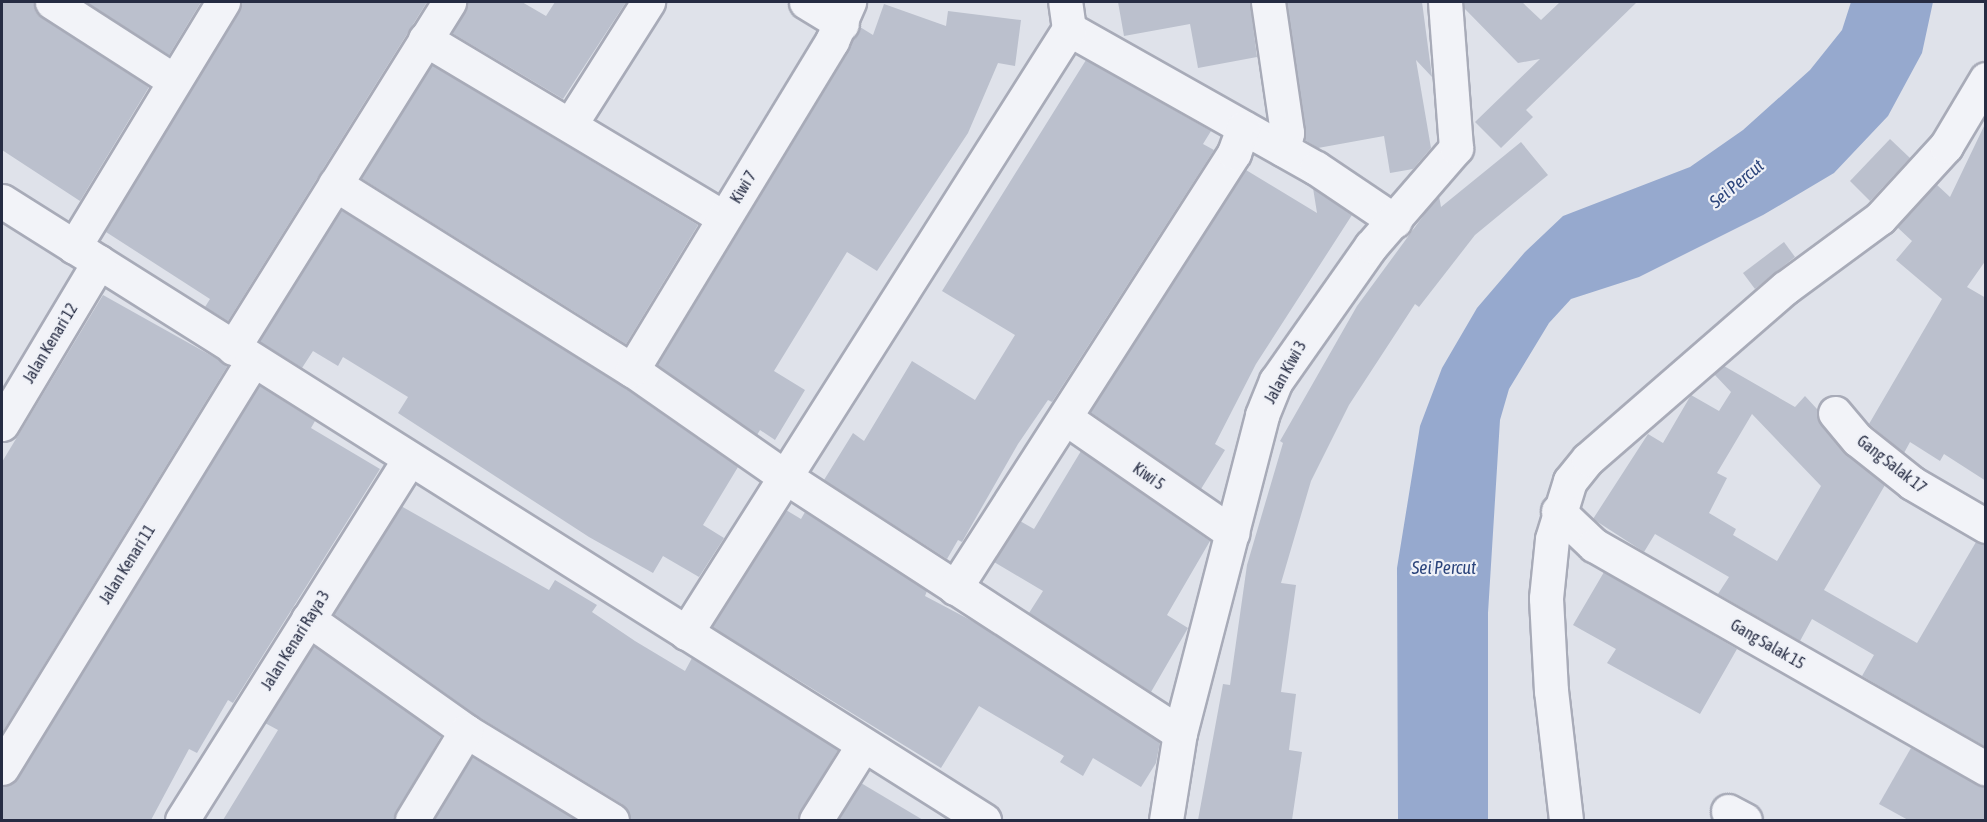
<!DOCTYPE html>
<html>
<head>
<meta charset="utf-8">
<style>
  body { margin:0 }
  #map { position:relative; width:1987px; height:822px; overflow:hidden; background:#dfe2ea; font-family:"Asap Condensed",sans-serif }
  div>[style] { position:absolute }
  .water>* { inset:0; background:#96a9ce }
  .building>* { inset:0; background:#bbc0cd }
  .roads { filter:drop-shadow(2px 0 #a8abb8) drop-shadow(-2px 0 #a8abb8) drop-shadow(0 2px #a8abb8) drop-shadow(0 -2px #a8abb8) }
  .minor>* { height:33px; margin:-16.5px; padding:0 16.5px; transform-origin:16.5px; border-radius:16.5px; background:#f2f3f8 }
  span { translate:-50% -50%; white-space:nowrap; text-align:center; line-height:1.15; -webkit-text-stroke:4.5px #eff1f7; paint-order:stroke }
  .street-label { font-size:16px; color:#262c43 }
  .water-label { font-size:18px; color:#2b447b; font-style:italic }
  .frame { position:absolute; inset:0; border:3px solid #262c43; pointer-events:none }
</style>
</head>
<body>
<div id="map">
  <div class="water">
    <i style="clip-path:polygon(1851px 2px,1933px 2px,1922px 53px,1888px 116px,1834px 173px,1763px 215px,1639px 277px,1571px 299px,1549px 323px,1509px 389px,1500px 420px,1488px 613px,1488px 820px,1398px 820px,1397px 568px,1420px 426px,1442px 368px,1477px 308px,1525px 252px,1563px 216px,1690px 167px,1743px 130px,1810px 70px,1842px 30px)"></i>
  </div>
  <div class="building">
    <i style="clip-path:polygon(2px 2px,33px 2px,42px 18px,149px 87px,80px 201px,2px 150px)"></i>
    <i style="clip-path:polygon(86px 2px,201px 2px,169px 55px)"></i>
    <i style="clip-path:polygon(242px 2px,427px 2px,228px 321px,205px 307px,210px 299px,106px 232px)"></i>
    <i style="clip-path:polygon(468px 2px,522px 2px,546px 16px,555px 2px,626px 2px,563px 99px,452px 33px)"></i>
    <i style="clip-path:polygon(1118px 2px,1250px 2px,1257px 57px,1198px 68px,1190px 24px,1124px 36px)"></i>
    <i style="clip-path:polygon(1287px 2px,1422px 2px,1432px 77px,1416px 60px,1431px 148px,1413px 169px,1390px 173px,1384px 136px,1318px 148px,1305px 140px)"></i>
    <i style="clip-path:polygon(1464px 2px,1522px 2px,1541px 20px,1560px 2px,1637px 2px,1526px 110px,1533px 117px,1501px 148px,1475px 122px,1540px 59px,1518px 63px,1464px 8px)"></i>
    <i style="clip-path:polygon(884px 4px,946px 26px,948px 11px,1021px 20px,1015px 66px,998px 63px,968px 133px,877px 271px,847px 252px,774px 371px,805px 390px,775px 440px,760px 430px,757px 435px,657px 365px,860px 27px,873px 35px)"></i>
    <i style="clip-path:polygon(1086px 60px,1211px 131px,1203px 144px,1214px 150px,1052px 402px,1048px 400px,1018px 444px,962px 542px,958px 540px,947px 559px,824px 480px,853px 433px,864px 441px,912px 361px,975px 400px,1015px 335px,942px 291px)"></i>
    <i style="clip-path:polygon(432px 65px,698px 225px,626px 344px,361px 178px)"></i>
    <i style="clip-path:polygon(1986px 122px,1986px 260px,1967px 287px,1986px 298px,1986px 481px,1944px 454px,1940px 461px,1910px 442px,1904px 453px,1869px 424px,1942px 299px,1896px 260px,1912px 241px,1897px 227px,1936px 184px,1950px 197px)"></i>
    <i style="clip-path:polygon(1890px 139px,1910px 158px,1870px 201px,1850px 181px)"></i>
    <i style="clip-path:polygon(1521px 142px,1548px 175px,1475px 235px,1419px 307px,1415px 304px,1349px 405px,1311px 481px,1281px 583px,1296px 585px,1281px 692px,1296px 694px,1289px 750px,1302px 752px,1292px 820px,1198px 820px,1223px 684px,1230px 685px,1247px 565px,1283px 443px,1280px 441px,1357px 306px,1432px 204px,1439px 196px,1441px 207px)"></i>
    <i style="clip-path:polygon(1246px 170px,1317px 213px,1313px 188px,1352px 215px,1256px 364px,1215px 444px,1225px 450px,1201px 489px,1090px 412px)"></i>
    <i style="clip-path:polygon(341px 210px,622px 386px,738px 467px,703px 525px,724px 538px,699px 577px,663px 556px,653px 573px,589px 537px,398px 413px,408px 397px,343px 357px,338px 366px,313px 351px,302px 368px,259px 341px)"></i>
    <i style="clip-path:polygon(1784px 242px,1795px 257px,1755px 289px,1743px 273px)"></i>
    <i style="clip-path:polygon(103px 295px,228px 365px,2px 733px,2px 462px)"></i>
    <i style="clip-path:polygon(evenodd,1724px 366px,1795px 407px,1805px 396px,1817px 409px,1821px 425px,1844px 452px,1885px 485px,1824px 590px,1917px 643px,1976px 542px,1986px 545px,1986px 747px,1862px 676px,1874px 655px,1812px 619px,1800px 641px,1718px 594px,1729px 577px,1655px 534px,1644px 552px,1593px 519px,1648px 434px,1663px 443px,1691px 395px,1719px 411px,1731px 392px,1714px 374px,1724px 366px,1752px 414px,1821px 486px,1777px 561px,1733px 535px,1736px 529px,1709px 513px,1727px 478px,1717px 473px,1752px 414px)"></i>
    <i style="clip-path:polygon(259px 385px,315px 421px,311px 428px,380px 469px,233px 703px,228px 700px,197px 753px,189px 749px,151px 820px,2px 820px,2px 787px,18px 778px)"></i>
    <i style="clip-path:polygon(1081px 451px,1210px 541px,1167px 615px,1188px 628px,1151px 692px,1029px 613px,1043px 591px,994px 562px,1020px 521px,1034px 529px)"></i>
    <i style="clip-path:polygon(401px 506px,549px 590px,555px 580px,597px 605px,592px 612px,635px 641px,685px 671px,692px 658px,838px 750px,797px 820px,631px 820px,622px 804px,476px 715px,334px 614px)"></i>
    <i style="clip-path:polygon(786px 510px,801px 519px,805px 512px,927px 591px,925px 596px,976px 623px,1160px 742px,1156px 763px,1141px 787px,1093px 758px,1083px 776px,1060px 762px,1064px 756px,979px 706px,941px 768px,712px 627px)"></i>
    <i style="clip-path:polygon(1604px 572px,1737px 649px,1700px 714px,1607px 663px,1616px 649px,1573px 625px)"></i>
    <i style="clip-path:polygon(314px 646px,441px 736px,393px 820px,223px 820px,278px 730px,265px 723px)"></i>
    <i style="clip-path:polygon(1911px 748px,1986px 788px,1986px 820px,1908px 820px,1879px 804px)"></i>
    <i style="clip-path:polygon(472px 757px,577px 820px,434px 820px)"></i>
    <i style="clip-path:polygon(861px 783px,923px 820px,838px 820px)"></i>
  </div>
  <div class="roads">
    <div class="minor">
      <i style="left:52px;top:2px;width:144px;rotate:32.8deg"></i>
      <i style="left:806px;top:2px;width:42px;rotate:31.4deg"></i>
      <i style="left:1268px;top:2px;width:132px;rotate:81.7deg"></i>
      <i style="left:1287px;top:133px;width:17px;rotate:103deg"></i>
      <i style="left:1069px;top:29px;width:283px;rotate:29.4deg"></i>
      <i style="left:1316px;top:168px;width:95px;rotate:33.9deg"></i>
      <i style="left:425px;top:39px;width:348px;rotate:30.9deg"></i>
      <i style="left:570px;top:125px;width:146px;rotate:-57.6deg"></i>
      <i style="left:335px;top:184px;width:350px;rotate:32.1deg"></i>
      <i style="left:632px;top:370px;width:185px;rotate:34.9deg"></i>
      <i style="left:784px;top:476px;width:472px;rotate:33deg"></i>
      <i style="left:2px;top:201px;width:1161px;rotate:32.23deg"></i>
      <i style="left:74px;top:247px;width:287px;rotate:-58.7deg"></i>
      <i style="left:233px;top:348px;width:408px;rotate:-58deg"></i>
      <i style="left:632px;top:370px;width:385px;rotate:-58.7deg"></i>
      <i style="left:832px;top:41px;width:43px;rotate:-66.4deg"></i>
      <i style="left:1835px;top:413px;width:35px;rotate:50deg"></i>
      <i style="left:1858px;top:440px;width:69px;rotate:38.5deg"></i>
      <i style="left:1912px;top:483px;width:86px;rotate:30.2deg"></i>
      <i style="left:1067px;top:419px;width:201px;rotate:34.6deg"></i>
      <i style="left:2px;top:424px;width:189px;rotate:-59.1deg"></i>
      <i style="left:1558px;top:511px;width:50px;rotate:43.4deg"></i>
      <i style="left:1594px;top:545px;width:451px;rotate:29.7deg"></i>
      <i style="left:955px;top:588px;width:517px;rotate:-57.32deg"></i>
      <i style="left:1234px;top:153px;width:27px;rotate:-70deg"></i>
      <i style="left:308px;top:619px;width:194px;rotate:35.3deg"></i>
      <i style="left:466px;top:731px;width:171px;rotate:31.4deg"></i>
      <i style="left:686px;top:633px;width:715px;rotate:-57.62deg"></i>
      <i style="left:1069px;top:29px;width:27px;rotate:-98deg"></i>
      <i style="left:2px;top:768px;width:479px;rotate:-58.4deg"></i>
      <i style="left:1728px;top:811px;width:19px;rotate:28deg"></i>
      <i style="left:182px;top:820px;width:426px;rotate:-57.8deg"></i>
      <i style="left:412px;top:820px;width:104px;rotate:-58.8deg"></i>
      <i style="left:816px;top:820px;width:89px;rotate:-57.9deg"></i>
      <i style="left:1166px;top:820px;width:88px;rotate:-80.9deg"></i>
      <i style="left:1180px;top:733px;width:328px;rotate:-75.5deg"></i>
      <i style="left:1262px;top:415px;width:37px;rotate:-68deg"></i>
      <i style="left:1276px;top:381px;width:165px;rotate:-54.9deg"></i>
      <i style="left:1371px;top:246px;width:130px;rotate:-49.1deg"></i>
      <i style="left:1456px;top:148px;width:146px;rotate:-94.3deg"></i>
      <i style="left:1566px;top:820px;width:130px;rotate:-96.6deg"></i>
      <i style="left:1551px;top:691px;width:93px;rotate:-93.1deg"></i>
      <i style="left:1546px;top:598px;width:59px;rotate:-84.2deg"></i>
      <i style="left:1552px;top:539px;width:61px;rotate:-72.8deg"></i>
      <i style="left:1570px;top:481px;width:28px;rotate:-51deg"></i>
      <i style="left:1588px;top:459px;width:261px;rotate:-41deg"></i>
      <i style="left:1785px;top:288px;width:118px;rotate:-36.4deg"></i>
      <i style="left:1880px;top:218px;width:98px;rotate:-47.5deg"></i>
      <i style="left:1946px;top:146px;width:78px;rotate:-59.2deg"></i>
    </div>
  </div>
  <div class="street-label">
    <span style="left:743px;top:187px;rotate:-59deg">Kiwi 7</span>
    <span style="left:50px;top:343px;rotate:-59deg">Jalan Kenari 12</span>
    <span style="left:1285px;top:372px;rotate:-61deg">Jalan Kiwi 3</span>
    <span style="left:1892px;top:464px;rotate:38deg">Gang Salak 17</span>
    <span style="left:1149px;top:476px;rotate:35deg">Kiwi 5</span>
    <span style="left:127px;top:564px;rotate:-58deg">Jalan Kenari 11</span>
    <span style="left:295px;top:640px;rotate:-58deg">Jalan Kenari Raya 3</span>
    <span style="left:1768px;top:644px;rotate:30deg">Gang Salak 15</span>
  </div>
  <div class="water-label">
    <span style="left:1737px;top:184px;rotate:-40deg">Sei Percut</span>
    <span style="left:1444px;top:568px">Sei Percut</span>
  </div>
  <div class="frame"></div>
</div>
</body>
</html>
